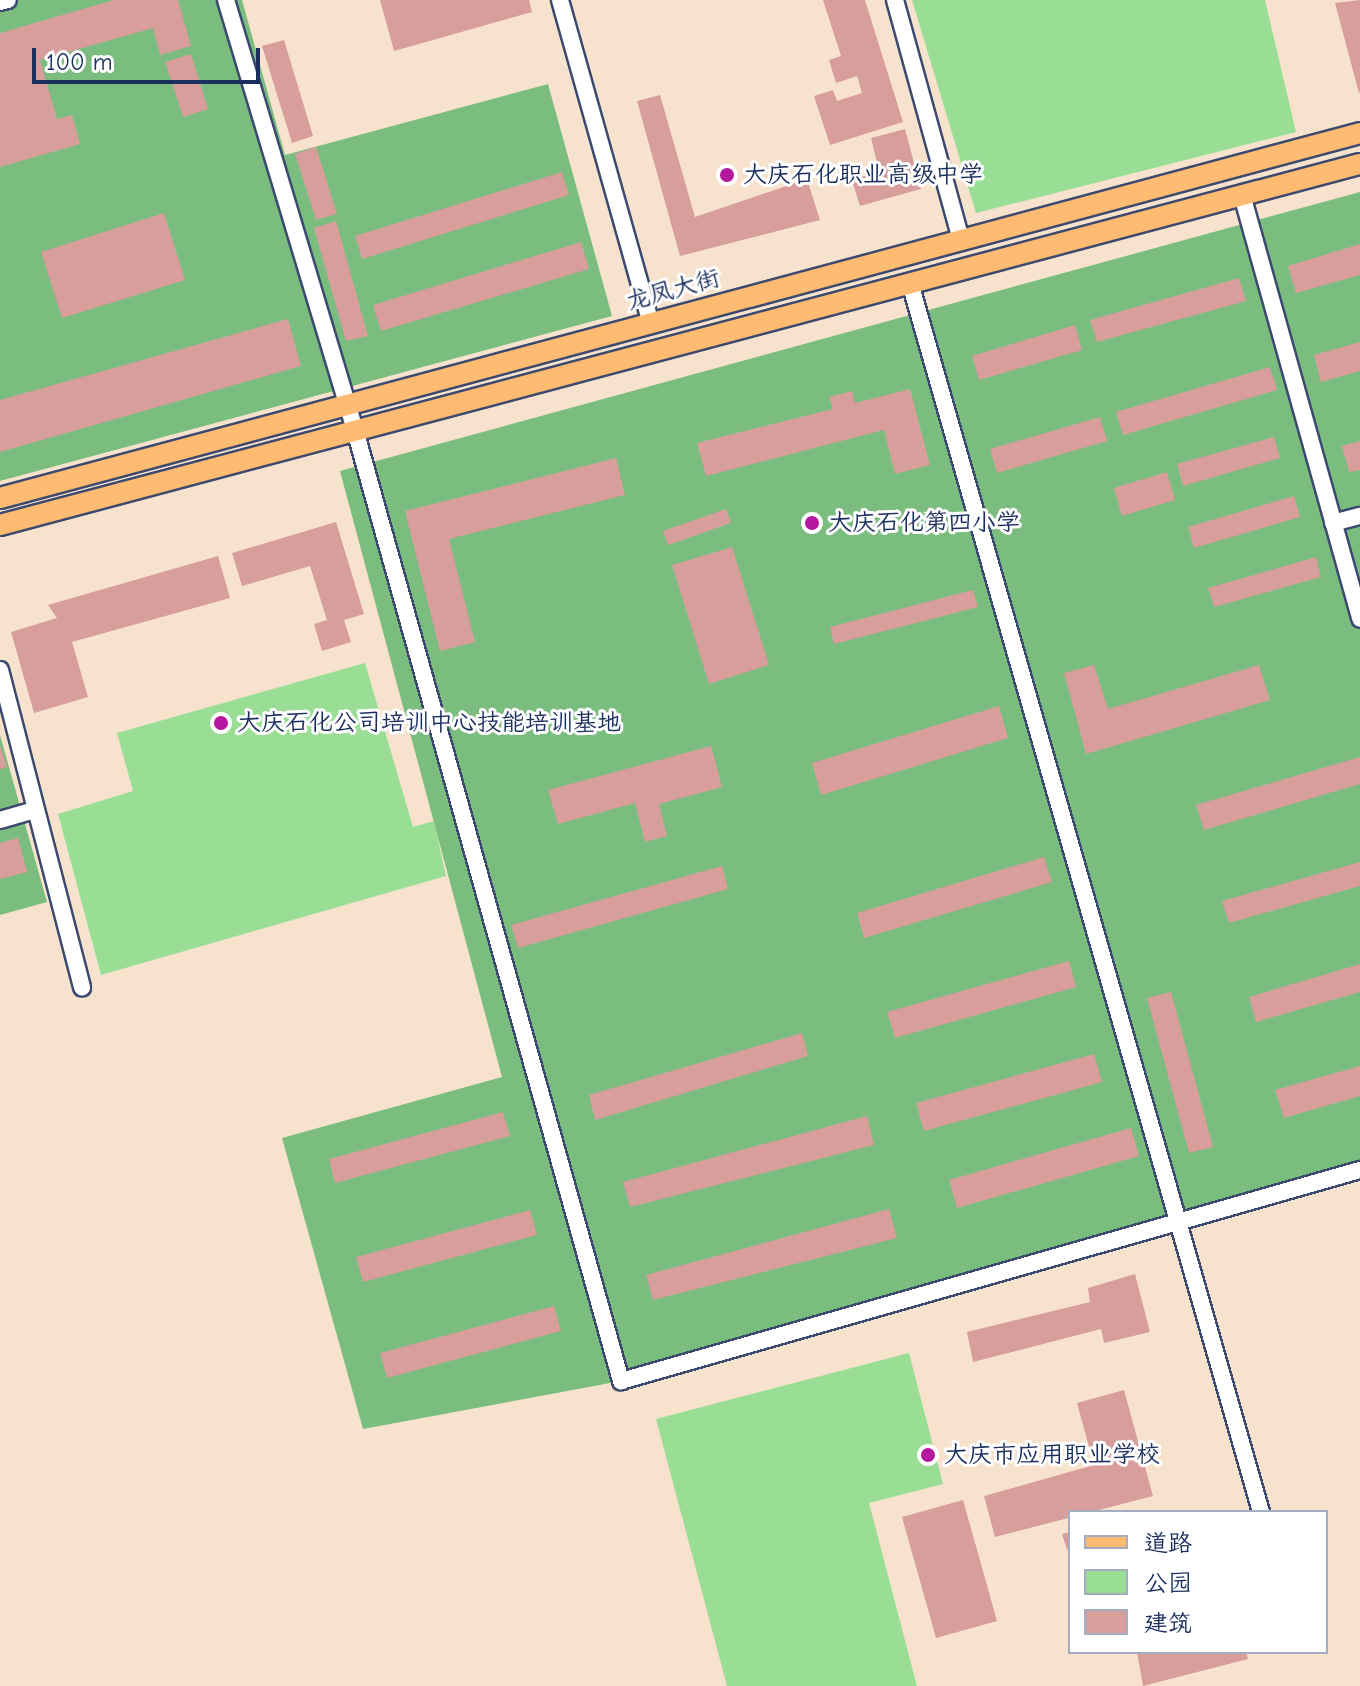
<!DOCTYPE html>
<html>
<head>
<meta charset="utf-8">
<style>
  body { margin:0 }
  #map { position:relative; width:1360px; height:1686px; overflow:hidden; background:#f7e3cd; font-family:"Comic Neue","LXGW WenKai TC",sans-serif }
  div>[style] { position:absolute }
  .green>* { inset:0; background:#9ade96 }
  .forest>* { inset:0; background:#7bbd7f }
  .building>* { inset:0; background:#d89e9c }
  .roads { filter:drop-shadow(2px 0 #3c4a6f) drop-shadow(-2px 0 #3c4a6f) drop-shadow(0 2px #3c4a6f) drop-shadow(0 -2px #3c4a6f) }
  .minor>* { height:16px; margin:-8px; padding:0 8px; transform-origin:8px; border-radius:8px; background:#fff }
  .major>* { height:20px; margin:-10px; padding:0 10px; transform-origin:10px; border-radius:10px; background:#ffbb71 }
  .dots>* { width:22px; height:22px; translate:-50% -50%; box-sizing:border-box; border:4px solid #fff; border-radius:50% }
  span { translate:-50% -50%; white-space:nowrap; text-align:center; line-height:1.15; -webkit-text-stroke:6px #fff; paint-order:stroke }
  .poi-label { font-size:24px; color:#1b2f5e }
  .left { translate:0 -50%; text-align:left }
  .street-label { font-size:24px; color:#1b2f5e }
  .legend { position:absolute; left:1068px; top:1510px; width:260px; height:144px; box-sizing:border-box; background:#fff; border:2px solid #a4acbf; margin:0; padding:10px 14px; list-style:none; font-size:24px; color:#1b2f5e }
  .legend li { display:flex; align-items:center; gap:16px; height:40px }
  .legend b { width:40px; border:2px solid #a4acbf }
  .scale { position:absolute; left:32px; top:48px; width:228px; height:36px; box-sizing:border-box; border:4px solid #1b2f5e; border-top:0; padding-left:10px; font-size:24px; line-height:28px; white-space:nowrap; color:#1b2f5e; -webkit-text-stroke:6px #fff; paint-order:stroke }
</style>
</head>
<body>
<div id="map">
  <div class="green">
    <i style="clip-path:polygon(912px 0,1265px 0,1296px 132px,976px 213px)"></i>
    <i style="clip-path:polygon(365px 663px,413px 827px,434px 821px,446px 876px,101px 975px,58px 814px,133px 791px,117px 733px)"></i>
    <i style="clip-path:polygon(909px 1353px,943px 1484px,869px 1503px,917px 1686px,727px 1686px,656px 1419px)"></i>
  </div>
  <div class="forest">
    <i style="clip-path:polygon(0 0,242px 0,285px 155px,548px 84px,612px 316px,0 481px)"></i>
    <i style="clip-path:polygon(1360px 192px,1360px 1170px,621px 1381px,363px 1429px,282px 1138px,502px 1077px,340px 471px)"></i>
    <i style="clip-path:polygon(0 735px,47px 902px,0 915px)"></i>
  </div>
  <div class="building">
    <i style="clip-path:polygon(114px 0,178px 0,191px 46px,160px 55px,153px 28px,40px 60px,57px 119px,72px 115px,80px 144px,0 167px,0 33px)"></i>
    <i style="clip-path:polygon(380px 0,529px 0,532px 12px,394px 51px)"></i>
    <i style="clip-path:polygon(823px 0,865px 0,903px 122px,830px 145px,814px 96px,833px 90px,837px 101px,862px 93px,857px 76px,836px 83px,829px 60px,841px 56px)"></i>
    <i style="clip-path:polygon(1360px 0,1360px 92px,1359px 93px,1335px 3px)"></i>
    <i style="clip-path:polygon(284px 40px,313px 136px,292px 143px,262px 46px)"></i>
    <i style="clip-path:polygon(191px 54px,208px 109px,183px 117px,165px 62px)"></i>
    <i style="clip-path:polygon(660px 95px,695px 217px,807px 179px,820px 220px,680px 256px,637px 101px)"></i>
    <i style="clip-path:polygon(905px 129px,921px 189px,860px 206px,852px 180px,879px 171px,871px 138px)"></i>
    <i style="clip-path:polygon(316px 147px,337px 214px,316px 220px,295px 154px)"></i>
    <i style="clip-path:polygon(562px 172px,569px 195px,362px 259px,355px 236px)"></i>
    <i style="clip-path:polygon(164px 213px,185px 280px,62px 318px,41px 252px)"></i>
    <i style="clip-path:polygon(336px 221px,368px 336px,346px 341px,314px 228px)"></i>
    <i style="clip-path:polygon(581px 242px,589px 269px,381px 331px,373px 305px)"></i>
    <i style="clip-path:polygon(1360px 244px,1360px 275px,1296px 293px,1288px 266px)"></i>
    <i style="clip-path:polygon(1239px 278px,1246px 301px,1097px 342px,1090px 320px)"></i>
    <i style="clip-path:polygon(288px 319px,301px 366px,0 452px,0 400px)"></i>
    <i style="clip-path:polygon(1075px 325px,1082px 350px,979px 380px,972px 356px)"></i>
    <i style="clip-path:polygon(1360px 342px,1360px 371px,1321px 382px,1314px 355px)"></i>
    <i style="clip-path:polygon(1270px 367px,1277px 390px,1123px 435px,1116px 412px)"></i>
    <i style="clip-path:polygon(910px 389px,930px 465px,895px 474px,884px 430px,706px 476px,697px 443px,833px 409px,829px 397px,852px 391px,855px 403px)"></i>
    <i style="clip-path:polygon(1100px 417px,1107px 441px,997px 473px,990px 449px)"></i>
    <i style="clip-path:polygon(1274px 437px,1280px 458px,1183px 486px,1177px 464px)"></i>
    <i style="clip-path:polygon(1360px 441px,1360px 470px,1349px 472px,1342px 446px)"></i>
    <i style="clip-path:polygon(616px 458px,625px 495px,449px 539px,475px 642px,440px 651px,405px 511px)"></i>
    <i style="clip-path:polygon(1167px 472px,1175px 500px,1122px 516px,1114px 488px)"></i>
    <i style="clip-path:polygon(1294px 496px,1300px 517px,1194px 548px,1188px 527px)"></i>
    <i style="clip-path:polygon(726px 509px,731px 523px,668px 545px,663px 531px)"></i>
    <i style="clip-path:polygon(336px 522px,364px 614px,344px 620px,351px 642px,322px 651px,314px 624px,327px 620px,310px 566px,242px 586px,232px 553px)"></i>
    <i style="clip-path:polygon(732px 547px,769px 665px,709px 684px,672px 565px)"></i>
    <i style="clip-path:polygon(218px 556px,230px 598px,72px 642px,88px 697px,34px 713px,11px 632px,57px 618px,48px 605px)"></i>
    <i style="clip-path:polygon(1316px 557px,1321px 577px,1214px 607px,1208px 588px)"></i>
    <i style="clip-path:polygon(973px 590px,978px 607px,834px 644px,830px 627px)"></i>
    <i style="clip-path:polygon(1094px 665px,1108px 709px,1259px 665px,1270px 700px,1086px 754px,1064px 673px)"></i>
    <i style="clip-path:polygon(999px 706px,1008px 738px,821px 795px,812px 763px)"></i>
    <i style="clip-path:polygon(0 745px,7px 767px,0 769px)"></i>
    <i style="clip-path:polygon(711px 746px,722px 787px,659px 804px,667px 836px,645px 842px,635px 803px,558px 824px,548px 790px)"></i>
    <i style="clip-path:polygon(1360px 757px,1360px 784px,1204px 830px,1196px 805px)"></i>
    <i style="clip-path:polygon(18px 838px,27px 872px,0 879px,0 843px)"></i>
    <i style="clip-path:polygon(1044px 857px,1052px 882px,864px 938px,857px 913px)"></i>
    <i style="clip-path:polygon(1360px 862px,1360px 886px,1229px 923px,1222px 901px)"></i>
    <i style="clip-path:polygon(722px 866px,728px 889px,518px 948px,511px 925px)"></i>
    <i style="clip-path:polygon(1069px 961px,1076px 987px,895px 1038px,887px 1012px)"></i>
    <i style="clip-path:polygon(1360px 964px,1360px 992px,1256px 1022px,1249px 997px)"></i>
    <i style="clip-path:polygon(1171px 992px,1213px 1147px,1189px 1153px,1147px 998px)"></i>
    <i style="clip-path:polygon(802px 1033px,808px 1056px,595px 1120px,589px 1095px)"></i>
    <i style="clip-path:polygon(1094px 1054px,1102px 1082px,924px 1131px,916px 1103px)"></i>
    <i style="clip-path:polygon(1360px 1066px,1360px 1096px,1284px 1118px,1275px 1090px)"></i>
    <i style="clip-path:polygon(503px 1112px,510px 1136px,335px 1183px,329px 1159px)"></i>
    <i style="clip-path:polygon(867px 1116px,874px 1145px,630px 1207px,623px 1182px)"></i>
    <i style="clip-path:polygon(1131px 1128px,1139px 1156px,957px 1208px,949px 1180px)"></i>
    <i style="clip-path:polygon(889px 1209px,897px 1238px,653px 1300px,646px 1275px)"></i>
    <i style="clip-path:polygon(530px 1210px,537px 1235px,363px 1282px,356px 1257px)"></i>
    <i style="clip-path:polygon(1135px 1274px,1150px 1332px,1104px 1343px,1101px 1329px,973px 1362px,967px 1332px,1090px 1302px,1088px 1288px)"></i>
    <i style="clip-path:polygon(554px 1306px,561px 1331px,387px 1378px,380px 1353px)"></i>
    <i style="clip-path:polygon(1124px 1390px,1153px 1496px,995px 1537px,984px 1496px,1094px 1465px,1077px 1403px)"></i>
    <i style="clip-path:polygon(963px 1500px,997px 1621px,936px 1638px,902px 1517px)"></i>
    <i style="clip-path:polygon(1070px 1532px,1070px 1549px,1067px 1550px,1062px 1534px)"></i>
    <i style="clip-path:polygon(1137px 1652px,1246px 1652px,1248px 1659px,1143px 1686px)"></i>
  </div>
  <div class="roads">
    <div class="minor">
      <i style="left:226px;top:0;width:449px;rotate:73.3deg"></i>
      <i style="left:355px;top:430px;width:988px;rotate:74.37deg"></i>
      <i style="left:621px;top:1381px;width:769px;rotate:-15.94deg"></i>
      <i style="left:560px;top:0;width:336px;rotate:74.3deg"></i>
      <i style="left:895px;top:0;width:248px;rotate:74.6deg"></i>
      <i style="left:0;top:2px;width:8px;rotate:-14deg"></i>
      <i style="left:1242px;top:195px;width:440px;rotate:74.4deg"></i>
      <i style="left:910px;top:283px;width:1278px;rotate:74.06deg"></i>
      <i style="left:1333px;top:523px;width:28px;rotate:-15deg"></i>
      <i style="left:0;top:670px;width:328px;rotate:75.5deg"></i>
      <i style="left:0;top:820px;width:37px;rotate:-16deg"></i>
    </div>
    <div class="major">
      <i style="left:0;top:498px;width:1408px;rotate:-15.02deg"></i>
      <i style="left:0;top:525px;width:1407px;rotate:-14.87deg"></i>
    </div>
  </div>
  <div class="dots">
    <i style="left:727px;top:175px;background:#b5179e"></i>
    <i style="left:812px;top:523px;background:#b5179e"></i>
    <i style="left:221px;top:723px;background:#b5179e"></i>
    <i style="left:928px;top:1455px;background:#b5179e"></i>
  </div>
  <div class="poi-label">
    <span class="left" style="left:743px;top:175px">大庆石化职业高级中学</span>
    <span class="left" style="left:828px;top:523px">大庆石化第四小学</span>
    <span class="left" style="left:237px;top:723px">大庆石化公司培训中心技能培训基地</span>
    <span class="left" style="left:944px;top:1455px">大庆市应用职业学校</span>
  </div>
  <div class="street-label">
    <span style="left:673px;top:290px;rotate:-15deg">龙凤大街</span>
  </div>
  <ul class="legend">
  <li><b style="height:10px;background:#ffbb71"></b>道路</li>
  <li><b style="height:22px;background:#9ade96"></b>公园</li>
  <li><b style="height:22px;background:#d89e9c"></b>建筑</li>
  </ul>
  <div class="scale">100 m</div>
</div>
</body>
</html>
